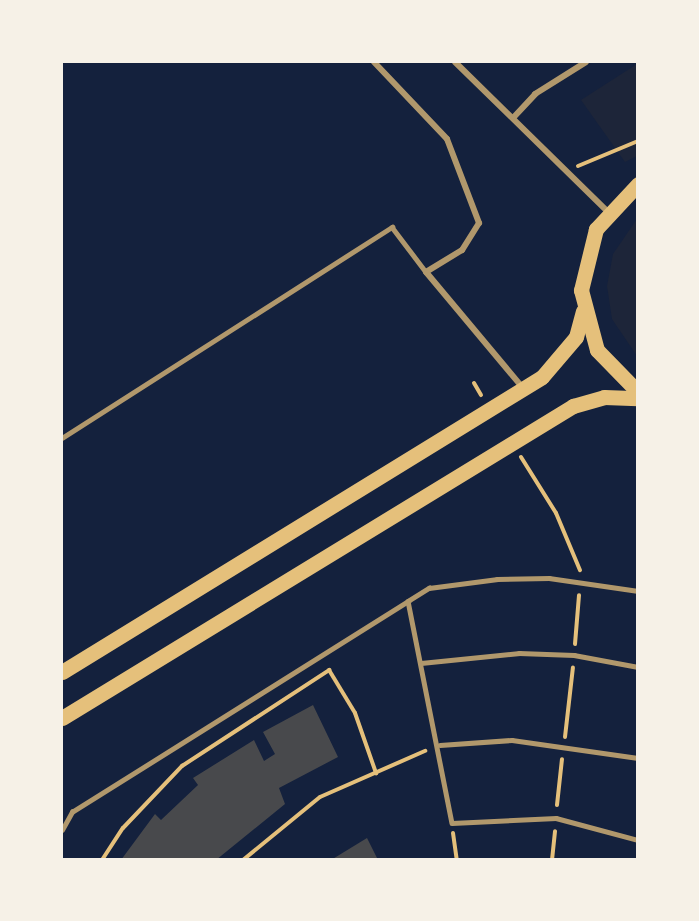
<!DOCTYPE html>
<html>
<head>
<meta charset="utf-8">
<style>
  body { margin:0 }
  #map { position:relative; width:699px; height:921px; overflow:hidden; background:#14213d; font-family:"Golos Text",sans-serif }
  div>[style] { position:absolute }
  .green>* { inset:0; background:#1d2539 }
  .building>* { inset:0; background:#48494c }
  .path>* { height:4px; margin:-2px; padding:0 2px; transform-origin:2px; border-radius:2px; background:#e5c07b }
  .service>* { height:4.5px; margin:-2.25px; padding:0 2.25px; transform-origin:2.25px; border-radius:2.25px; background:#b1986c }
  .minor>* { height:6px; margin:-3px; padding:0 3px; transform-origin:3px; border-radius:3px; background:#b1986c }
  .primary>* { height:15px; margin:-7.5px; padding:0 7.5px; transform-origin:7.5px; border-radius:7.5px; background:#e5c07b }
  span { translate:-50% -50%; white-space:nowrap; text-align:center; line-height:1.15; -webkit-text-stroke:4.5px #f6f1e7; paint-order:stroke }
  .frame { position:absolute; inset:0; border:63px solid #f6f1e7; pointer-events:none }
</style>
</head>
<body>
<div id="map">
  <div class="green">
    <i style="clip-path:polygon(637px 64px,637px 156px,625px 162px,581px 100px)"></i>
    <i style="clip-path:polygon(637px 219px,637px 356px,612px 319px,607px 286px,613px 254px)"></i>
  </div>
  <div class="building">
    <i style="clip-path:polygon(313px 705px,338px 757px,279px 788px,285px 804px,216px 860px,121px 860px,155px 814px,161px 820px,198px 785px,193px 778px,254px 740px,264px 761px,275px 754px,263px 732px)"></i>
    <i style="clip-path:polygon(367px 838px,378px 860px,331px 860px)"></i>
  </div>
  <div class="path">
    <i style="left:578px;top:166px;width:65px;rotate:-22.6deg"></i>
    <i style="left:474px;top:383px;width:14px;rotate:60deg"></i>
    <i style="left:521px;top:457px;width:66px;rotate:58deg"></i>
    <i style="left:556px;top:513px;width:62px;rotate:67.2deg"></i>
    <i style="left:575px;top:644px;width:49px;rotate:-85.3deg"></i>
    <i style="left:565px;top:737px;width:70px;rotate:-83.5deg"></i>
    <i style="left:557px;top:805px;width:46px;rotate:-83.8deg"></i>
    <i style="left:453px;top:833px;width:27px;rotate:82deg"></i>
    <i style="left:102px;top:860px;width:38px;rotate:-57deg"></i>
    <i style="left:123px;top:828px;width:86px;rotate:-46.4deg"></i>
    <i style="left:182px;top:766px;width:176px;rotate:-33.1deg"></i>
    <i style="left:329px;top:670px;width:50px;rotate:58.8deg"></i>
    <i style="left:355px;top:713px;width:64px;rotate:70.7deg"></i>
    <i style="left:243px;top:860px;width:99px;rotate:-39.3deg"></i>
    <i style="left:320px;top:797px;width:115px;rotate:-23.7deg"></i>
    <i style="left:552px;top:860px;width:29px;rotate:-84deg"></i>
  </div>
  <div class="service">
    <i style="left:62px;top:438px;width:392px;rotate:-32.6deg"></i>
    <i style="left:392px;top:227px;width:56px;rotate:52.9deg"></i>
    <i style="left:408px;top:601px;width:25px;rotate:-32deg"></i>
    <i style="left:429px;top:588px;width:69px;rotate:-7.5deg"></i>
    <i style="left:497px;top:579px;width:52px;rotate:-1.1deg"></i>
    <i style="left:549px;top:578px;width:90px;rotate:8.3deg"></i>
    <i style="left:421px;top:663px;width:99px;rotate:-5.8deg"></i>
    <i style="left:519px;top:653px;width:55px;rotate:2.1deg"></i>
    <i style="left:574px;top:655px;width:65px;rotate:10.6deg"></i>
    <i style="left:440px;top:745px;width:72px;rotate:-4deg"></i>
    <i style="left:512px;top:740px;width:127px;rotate:8.1deg"></i>
    <i style="left:62px;top:830px;width:21px;rotate:-61deg"></i>
    <i style="left:72px;top:812px;width:397px;rotate:-32.1deg"></i>
    <i style="left:408px;top:601px;width:226px;rotate:78.8deg"></i>
    <i style="left:452px;top:823px;width:104px;rotate:-2.8deg"></i>
    <i style="left:556px;top:818px;width:85px;rotate:15deg"></i>
  </div>
  <div class="minor">
    <i style="left:374px;top:62px;width:106px;rotate:46.5deg"></i>
    <i style="left:447px;top:139px;width:90px;rotate:69.1deg"></i>
    <i style="left:479px;top:223px;width:32px;rotate:122deg"></i>
    <i style="left:462px;top:250px;width:42px;rotate:148.6deg"></i>
    <i style="left:426px;top:272px;width:151px;rotate:50.1deg"></i>
    <i style="left:455px;top:62px;width:213px;rotate:44.4deg"></i>
    <i style="left:513px;top:118px;width:33px;rotate:-47deg"></i>
    <i style="left:535px;top:94px;width:60px;rotate:-32.1deg"></i>
  </div>
  <div class="primary">
    <i style="left:638px;top:184px;width:62px;rotate:133deg"></i>
    <i style="left:596px;top:229px;width:63px;rotate:103.8deg"></i>
    <i style="left:581px;top:290px;width:62px;rotate:75.1deg"></i>
    <i style="left:597px;top:350px;width:59px;rotate:45.7deg"></i>
    <i style="left:62px;top:672px;width:563px;rotate:-31.57deg"></i>
    <i style="left:542px;top:377px;width:52px;rotate:-49.6deg"></i>
    <i style="left:576px;top:337px;width:27px;rotate:-75deg"></i>
    <i style="left:62px;top:718px;width:599px;rotate:-31.41deg"></i>
    <i style="left:573px;top:406px;width:32px;rotate:-16deg"></i>
    <i style="left:604px;top:397px;width:34px;rotate:2deg"></i>
  </div>
  <div class="frame"></div>
</div>
</body>
</html>
